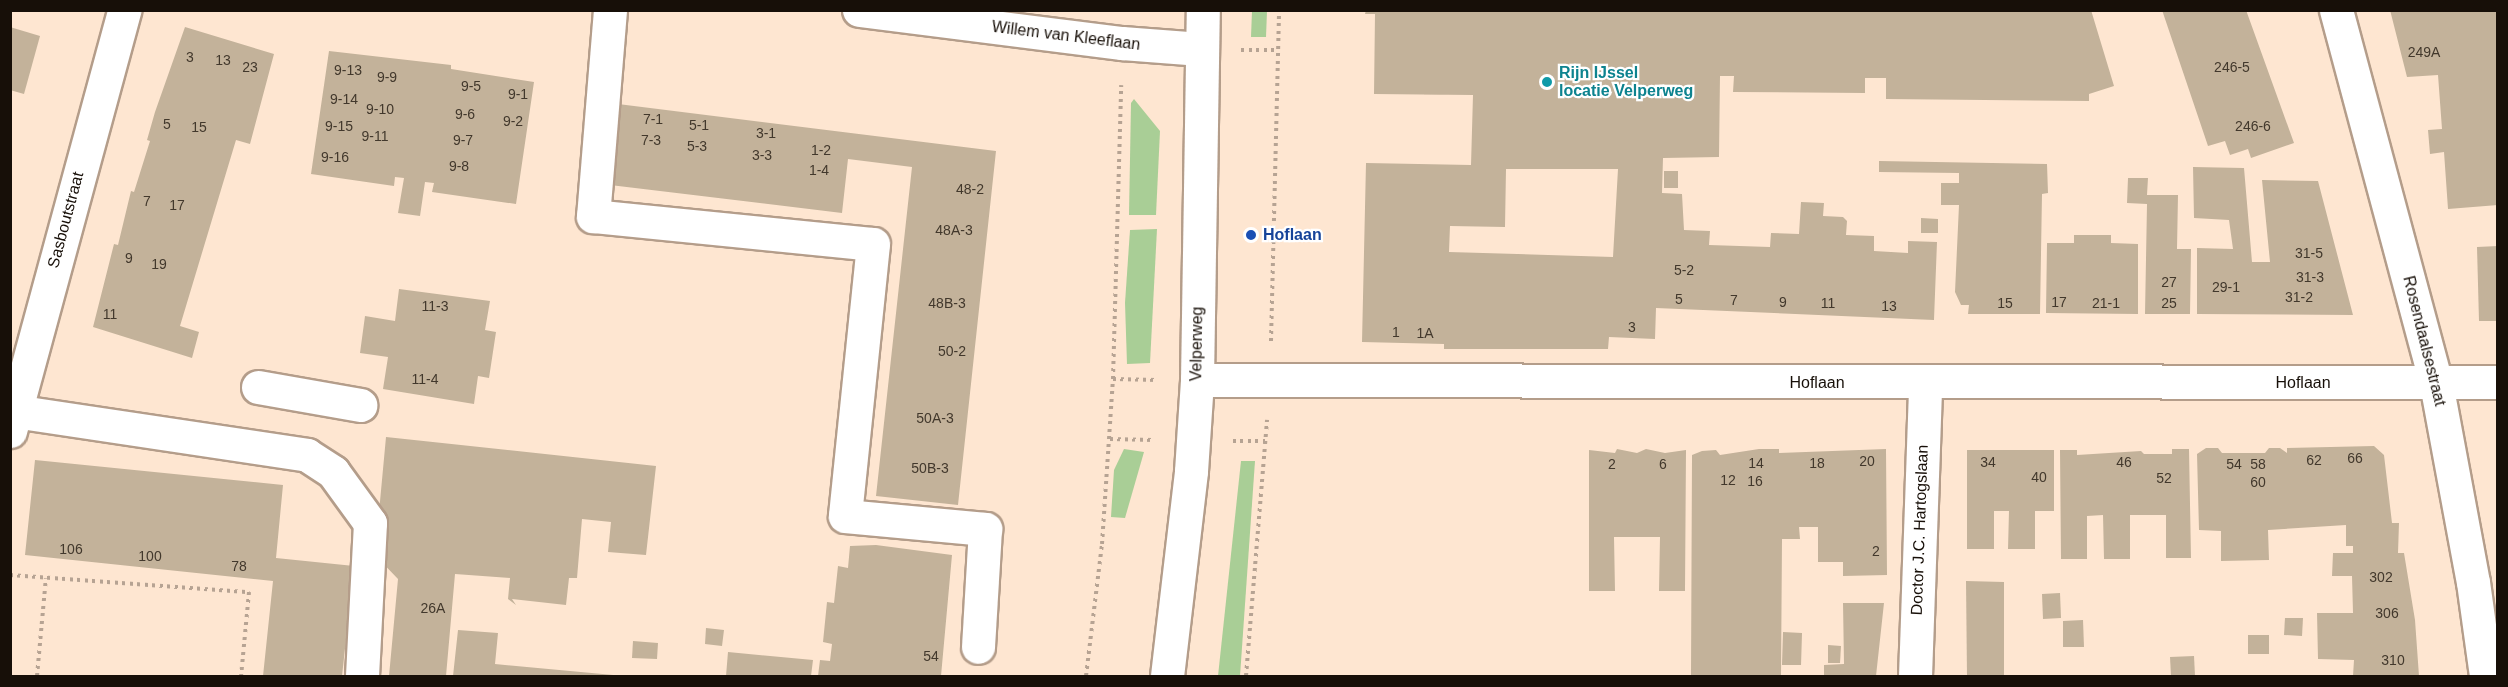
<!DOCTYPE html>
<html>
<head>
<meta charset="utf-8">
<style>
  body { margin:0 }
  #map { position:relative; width:2508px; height:687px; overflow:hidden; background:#fee6d1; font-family:Arial,sans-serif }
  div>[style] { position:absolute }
  .green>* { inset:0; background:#a9ce96 }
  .building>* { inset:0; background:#c3b29a }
  .path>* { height:4px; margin-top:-2px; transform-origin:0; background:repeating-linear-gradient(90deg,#b6a393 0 3px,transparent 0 7.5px) }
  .roads { filter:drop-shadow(2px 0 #b49d8a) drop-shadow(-2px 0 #b49d8a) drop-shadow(0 2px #b49d8a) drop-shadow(0 -2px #b49d8a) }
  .minor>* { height:33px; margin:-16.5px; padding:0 16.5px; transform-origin:16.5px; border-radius:16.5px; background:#fff }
  .major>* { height:33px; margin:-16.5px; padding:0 16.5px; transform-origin:16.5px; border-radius:16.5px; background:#fff }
  .dots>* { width:16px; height:16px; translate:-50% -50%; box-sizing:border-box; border:3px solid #fff; border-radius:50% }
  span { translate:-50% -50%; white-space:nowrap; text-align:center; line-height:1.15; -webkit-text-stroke:4.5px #fff; paint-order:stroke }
  .number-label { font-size:14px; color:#42382c }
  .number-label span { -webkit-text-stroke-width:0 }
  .street-label { font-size:16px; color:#170f08 }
  .culture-label { font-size:16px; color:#0d838f; font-weight:700 }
  .left { translate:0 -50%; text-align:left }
  .transit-label { font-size:16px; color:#164399; font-weight:700 }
  .frame { position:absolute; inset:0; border:12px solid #170f08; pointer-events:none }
</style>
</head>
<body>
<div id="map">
  <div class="green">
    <i style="clip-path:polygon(1252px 11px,1267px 11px,1266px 37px,1251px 37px)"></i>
    <i style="clip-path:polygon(1134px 99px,1160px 131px,1156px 215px,1129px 215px,1131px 103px)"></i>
    <i style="clip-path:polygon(1157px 229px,1150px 363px,1127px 364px,1125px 303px,1130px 230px)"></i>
    <i style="clip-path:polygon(1124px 449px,1144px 452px,1125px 518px,1111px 517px,1114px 470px)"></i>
    <i style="clip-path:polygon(1241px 461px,1255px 461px,1240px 676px,1218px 676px)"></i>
  </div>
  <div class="building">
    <i style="clip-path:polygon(evenodd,1366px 10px,2091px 10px,2114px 86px,2089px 94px,2089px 101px,1886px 99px,1886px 78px,1865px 78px,1865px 93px,1733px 92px,1734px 76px,1720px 76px,1719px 157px,1663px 158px,1662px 193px,1682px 194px,1684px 230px,1710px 231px,1709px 245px,1770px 247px,1771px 233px,1799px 234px,1801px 202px,1824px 203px,1823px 216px,1843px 217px,1847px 221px,1846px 235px,1874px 236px,1874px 251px,1908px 253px,1908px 241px,1937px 242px,1934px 320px,1656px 308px,1655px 339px,1609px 337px,1608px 349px,1444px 349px,1444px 344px,1362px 342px,1366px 163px,1471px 165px,1473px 95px,1374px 94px,1375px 14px,1365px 14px,1366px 10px,1506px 169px,1618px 169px,1613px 257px,1449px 252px,1450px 226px,1505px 227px,1506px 169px)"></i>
    <i style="clip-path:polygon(2162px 10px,2246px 10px,2294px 143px,2251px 158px,2248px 149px,2230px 155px,2225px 141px,2208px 146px)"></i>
    <i style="clip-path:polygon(2390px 10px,2498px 10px,2498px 205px,2448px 209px,2444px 152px,2430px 154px,2428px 130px,2442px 129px,2438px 75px,2407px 77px)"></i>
    <i style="clip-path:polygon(10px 27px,40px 36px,24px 94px,10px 90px)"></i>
    <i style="clip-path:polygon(185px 27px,274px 54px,250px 144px,236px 140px,180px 326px,199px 332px,192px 358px,93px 327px,114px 244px,118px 245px,131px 191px,134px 192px,150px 141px,147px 140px,155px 112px)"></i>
    <i style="clip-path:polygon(329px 51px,451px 65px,451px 69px,534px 82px,516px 204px,432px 192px,434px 183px,425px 182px,420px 216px,398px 213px,404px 178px,395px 177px,394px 186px,311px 174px)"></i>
    <i style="clip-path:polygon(618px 104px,996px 151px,958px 505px,876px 496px,912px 167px,848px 159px,842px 213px,610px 185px)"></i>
    <i style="clip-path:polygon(1879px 161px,2047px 164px,2048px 193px,2042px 194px,2040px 314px,1968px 314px,1969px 305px,1961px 305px,1955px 292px,1959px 205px,1941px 205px,1941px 183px,1959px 183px,1959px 173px,1879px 172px)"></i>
    <i style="clip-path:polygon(2193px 167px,2244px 168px,2252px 262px,2270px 262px,2262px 180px,2318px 181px,2353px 315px,2197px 314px,2197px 248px,2233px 249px,2229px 220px,2194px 218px)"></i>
    <i style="clip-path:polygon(1664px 171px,1678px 171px,1678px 188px,1664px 188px)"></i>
    <i style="clip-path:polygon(2128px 178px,2148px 178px,2147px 195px,2178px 195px,2177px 249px,2191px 249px,2190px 314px,2145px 314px,2147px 204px,2127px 203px)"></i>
    <i style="clip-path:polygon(1921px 218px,1938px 219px,1938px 233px,1921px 233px)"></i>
    <i style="clip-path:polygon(2074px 235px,2111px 235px,2111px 243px,2138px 244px,2138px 314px,2046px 313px,2047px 243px,2074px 243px)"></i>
    <i style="clip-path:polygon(2498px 246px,2498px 321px,2479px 321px,2477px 247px)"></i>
    <i style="clip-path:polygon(399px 289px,490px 301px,485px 330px,496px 332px,489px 378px,478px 376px,474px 404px,383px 389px,388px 357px,360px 353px,365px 316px,395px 321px)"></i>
    <i style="clip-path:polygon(386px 437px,656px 466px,646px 555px,608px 552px,611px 522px,582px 519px,577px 578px,569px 578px,566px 605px,512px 599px,516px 605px,508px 599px,510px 578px,455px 574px,446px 676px,389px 676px,398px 579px,375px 555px)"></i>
    <i style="clip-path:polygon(2374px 446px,2384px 455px,2392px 523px,2399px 523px,2398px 553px,2404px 553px,2415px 620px,2419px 676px,2353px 676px,2354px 660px,2318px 659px,2317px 613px,2353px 613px,2352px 576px,2332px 576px,2333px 553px,2353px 553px,2353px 546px,2346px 546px,2346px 525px,2268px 530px,2269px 560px,2221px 561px,2221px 531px,2199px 530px,2197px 454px,2206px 448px,2218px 448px,2222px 453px,2265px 453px,2269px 448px,2280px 448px,2287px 453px,2287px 448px)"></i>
    <i style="clip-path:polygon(1617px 449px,1637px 453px,1646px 449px,1665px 453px,1686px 450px,1685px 591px,1659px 591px,1660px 537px,1614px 537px,1615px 591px,1589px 591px,1589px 450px,1615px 453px)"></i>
    <i style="clip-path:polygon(1759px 449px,1779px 449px,1779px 453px,1886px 449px,1887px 575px,1843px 576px,1843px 562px,1818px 562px,1818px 527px,1799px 527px,1800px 539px,1782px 539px,1781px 676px,1691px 676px,1692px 455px,1702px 451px,1716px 450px,1720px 455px)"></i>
    <i style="clip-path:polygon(2172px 449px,2189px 449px,2191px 558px,2166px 558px,2166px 515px,2130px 515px,2130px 559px,2104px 559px,2103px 515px,2087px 516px,2087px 559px,2061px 559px,2060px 450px,2077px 450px,2077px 455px,2141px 451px,2144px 454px,2172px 454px)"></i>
    <i style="clip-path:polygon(1967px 450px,2054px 450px,2054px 511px,2035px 511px,2035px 549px,2008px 549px,2009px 511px,1994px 511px,1994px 549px,1967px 549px)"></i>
    <i style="clip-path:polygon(35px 460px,283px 485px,276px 558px,354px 566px,342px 676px,263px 676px,273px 581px,25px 555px)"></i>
    <i style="clip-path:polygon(876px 545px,952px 555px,941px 676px,818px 676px,820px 660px,830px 661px,832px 644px,823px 642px,827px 602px,834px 603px,838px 566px,848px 568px,850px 546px)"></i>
    <i style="clip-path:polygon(1966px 581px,2004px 582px,2004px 676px,1967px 676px)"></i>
    <i style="clip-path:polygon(2060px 593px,2061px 618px,2043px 619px,2042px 594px)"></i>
    <i style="clip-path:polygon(1843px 603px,1884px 603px,1876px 676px,1824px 676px,1824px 665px,1844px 664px)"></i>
    <i style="clip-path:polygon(2285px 618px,2303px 618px,2302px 636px,2284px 635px)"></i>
    <i style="clip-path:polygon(2083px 620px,2084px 647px,2063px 647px,2063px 621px)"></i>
    <i style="clip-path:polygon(706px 628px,724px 630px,722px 646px,705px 644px)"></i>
    <i style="clip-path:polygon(458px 630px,498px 633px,495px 664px,624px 676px,453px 676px)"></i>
    <i style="clip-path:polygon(1783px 632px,1802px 633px,1801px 665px,1782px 665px)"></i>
    <i style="clip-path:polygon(2248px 635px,2269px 635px,2269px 654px,2248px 654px)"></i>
    <i style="clip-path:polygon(633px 641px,658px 643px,657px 659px,632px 658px)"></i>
    <i style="clip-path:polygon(1828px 645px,1841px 646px,1840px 663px,1828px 663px)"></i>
    <i style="clip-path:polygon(728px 652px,813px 660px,811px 676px,726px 676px)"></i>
    <i style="clip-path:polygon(2194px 656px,2195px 676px,2171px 676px,2170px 657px)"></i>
  </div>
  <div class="path">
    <i style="left:1241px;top:50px;width:37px"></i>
    <i style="left:1271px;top:341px;width:331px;rotate:-88.6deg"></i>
    <i style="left:1113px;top:379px;width:44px;rotate:1.3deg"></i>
    <i style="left:1110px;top:439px;width:43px;rotate:1.3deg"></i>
    <i style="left:1233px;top:441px;width:32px"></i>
    <i style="left:10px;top:575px;width:240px;rotate:4.1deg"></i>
    <i style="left:249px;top:592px;width:84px;rotate:95.4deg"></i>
    <i style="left:37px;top:676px;width:98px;rotate:-84.8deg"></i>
    <i style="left:1086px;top:676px;width:133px;rotate:-83.1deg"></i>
    <i style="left:1102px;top:544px;width:165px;rotate:-86.2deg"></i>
    <i style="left:1113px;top:379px;width:294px;rotate:-88.4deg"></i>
    <i style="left:1246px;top:676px;width:257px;rotate:-85.3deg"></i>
  </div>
  <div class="roads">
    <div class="minor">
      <i style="left:610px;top:10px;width:207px;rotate:94.7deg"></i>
      <i style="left:593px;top:216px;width:281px;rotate:5.7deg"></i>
      <i style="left:873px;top:244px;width:273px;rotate:95.9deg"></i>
      <i style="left:845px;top:516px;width:141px;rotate:5.3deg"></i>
      <i style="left:985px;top:529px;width:118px;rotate:93.4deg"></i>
      <i style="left:859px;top:10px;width:265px;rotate:7.2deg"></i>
      <i style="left:1122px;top:43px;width:79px;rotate:4.3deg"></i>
      <i style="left:2336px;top:10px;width:386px;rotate:75deg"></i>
      <i style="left:2436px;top:383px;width:202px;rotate:79.5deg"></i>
      <i style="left:2473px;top:582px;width:95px;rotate:82.1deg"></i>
      <i style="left:1197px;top:380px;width:1301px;rotate:0.09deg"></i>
      <i style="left:258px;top:387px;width:104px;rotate:10deg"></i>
      <i style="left:14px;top:411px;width:296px;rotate:8.5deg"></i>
      <i style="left:307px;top:455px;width:31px;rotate:33deg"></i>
      <i style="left:333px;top:472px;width:63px;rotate:54deg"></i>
      <i style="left:370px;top:523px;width:153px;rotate:93deg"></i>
      <i style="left:10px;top:431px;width:436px;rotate:-74.8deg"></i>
      <i style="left:1915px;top:676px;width:293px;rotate:-88deg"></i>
    </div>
    <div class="major">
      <i style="left:1167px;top:676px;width:206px;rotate:-83.3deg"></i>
      <i style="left:1191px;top:471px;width:91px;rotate:-86.2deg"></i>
      <i style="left:1197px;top:380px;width:370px;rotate:-89.1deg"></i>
    </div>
  </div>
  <div class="dots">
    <i style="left:1547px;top:82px;background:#0f9aa8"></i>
    <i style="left:1251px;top:235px;background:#1a4fb4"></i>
  </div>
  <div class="number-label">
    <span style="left:2424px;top:52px">249A</span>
    <span style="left:190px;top:57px">3</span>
    <span style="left:223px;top:60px">13</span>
    <span style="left:250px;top:67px">23</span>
    <span style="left:2232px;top:67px">246-5</span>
    <span style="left:348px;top:70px">9-13</span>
    <span style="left:387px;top:77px">9-9</span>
    <span style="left:471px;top:86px">9-5</span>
    <span style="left:518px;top:94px">9-1</span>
    <span style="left:344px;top:99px">9-14</span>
    <span style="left:380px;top:109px">9-10</span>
    <span style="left:465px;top:114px">9-6</span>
    <span style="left:653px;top:119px">7-1</span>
    <span style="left:513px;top:121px">9-2</span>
    <span style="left:167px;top:124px">5</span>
    <span style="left:699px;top:125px">5-1</span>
    <span style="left:339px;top:126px">9-15</span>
    <span style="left:2253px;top:126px">246-6</span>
    <span style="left:199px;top:127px">15</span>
    <span style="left:766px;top:133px">3-1</span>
    <span style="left:375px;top:136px">9-11</span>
    <span style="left:463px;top:140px">9-7</span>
    <span style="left:651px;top:140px">7-3</span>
    <span style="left:697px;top:146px">5-3</span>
    <span style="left:821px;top:150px">1-2</span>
    <span style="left:762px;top:155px">3-3</span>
    <span style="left:335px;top:157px">9-16</span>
    <span style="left:459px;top:166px">9-8</span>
    <span style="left:819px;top:170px">1-4</span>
    <span style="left:970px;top:189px">48-2</span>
    <span style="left:147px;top:201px">7</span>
    <span style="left:177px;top:205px">17</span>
    <span style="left:954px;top:230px">48A-3</span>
    <span style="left:2309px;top:253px">31-5</span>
    <span style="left:129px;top:258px">9</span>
    <span style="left:159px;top:264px">19</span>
    <span style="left:1684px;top:270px">5-2</span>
    <span style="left:2310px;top:277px">31-3</span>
    <span style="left:2169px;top:282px">27</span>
    <span style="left:2226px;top:287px">29-1</span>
    <span style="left:2299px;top:297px">31-2</span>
    <span style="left:1679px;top:299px">5</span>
    <span style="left:1734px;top:300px">7</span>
    <span style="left:1783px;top:302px">9</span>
    <span style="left:2059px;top:302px">17</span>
    <span style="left:947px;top:303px">48B-3</span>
    <span style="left:1828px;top:303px">11</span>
    <span style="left:2005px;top:303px">15</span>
    <span style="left:2106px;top:303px">21-1</span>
    <span style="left:2169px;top:303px">25</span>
    <span style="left:435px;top:306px">11-3</span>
    <span style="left:1889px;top:306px">13</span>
    <span style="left:110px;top:314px">11</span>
    <span style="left:1632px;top:327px">3</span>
    <span style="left:1396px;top:332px">1</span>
    <span style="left:1425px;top:333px">1A</span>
    <span style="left:952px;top:351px">50-2</span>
    <span style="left:425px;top:379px">11-4</span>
    <span style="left:935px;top:418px">50A-3</span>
    <span style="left:2355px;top:458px">66</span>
    <span style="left:2314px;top:460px">62</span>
    <span style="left:1867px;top:461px">20</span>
    <span style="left:1988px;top:462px">34</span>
    <span style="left:2124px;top:462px">46</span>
    <span style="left:1756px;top:463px">14</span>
    <span style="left:1817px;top:463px">18</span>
    <span style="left:1612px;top:464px">2</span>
    <span style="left:1663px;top:464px">6</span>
    <span style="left:2234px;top:464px">54</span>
    <span style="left:2258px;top:464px">58</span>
    <span style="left:930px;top:468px">50B-3</span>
    <span style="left:2039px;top:477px">40</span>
    <span style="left:2164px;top:478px">52</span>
    <span style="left:1728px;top:480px">12</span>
    <span style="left:1755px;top:481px">16</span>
    <span style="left:2258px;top:482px">60</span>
    <span style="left:71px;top:549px">106</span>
    <span style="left:1876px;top:551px">2</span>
    <span style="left:150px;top:556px">100</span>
    <span style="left:239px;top:566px">78</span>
    <span style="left:2381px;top:577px">302</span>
    <span style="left:433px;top:608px">26A</span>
    <span style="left:2387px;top:613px">306</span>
    <span style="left:931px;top:656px">54</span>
    <span style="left:2393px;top:660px">310</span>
  </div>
  <div class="street-label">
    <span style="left:1066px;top:36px;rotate:7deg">Willem van Kleeflaan</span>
    <span style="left:66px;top:220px;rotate:-75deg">Sasboutstraat</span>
    <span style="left:2424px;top:341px;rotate:76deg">Rosendaalsestraat</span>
    <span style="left:1197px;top:344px;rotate:-89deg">Velperweg</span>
    <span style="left:1817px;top:383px">Hoflaan</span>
    <span style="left:2303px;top:383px">Hoflaan</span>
    <span style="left:1920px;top:530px;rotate:-88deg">Doctor J.C. Hartogslaan</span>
  </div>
  <div class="culture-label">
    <span class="left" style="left:1559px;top:82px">Rijn IJssel<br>locatie Velperweg</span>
  </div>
  <div class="transit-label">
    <span class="left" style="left:1263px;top:235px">Hoflaan</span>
  </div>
  <div class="frame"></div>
</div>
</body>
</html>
